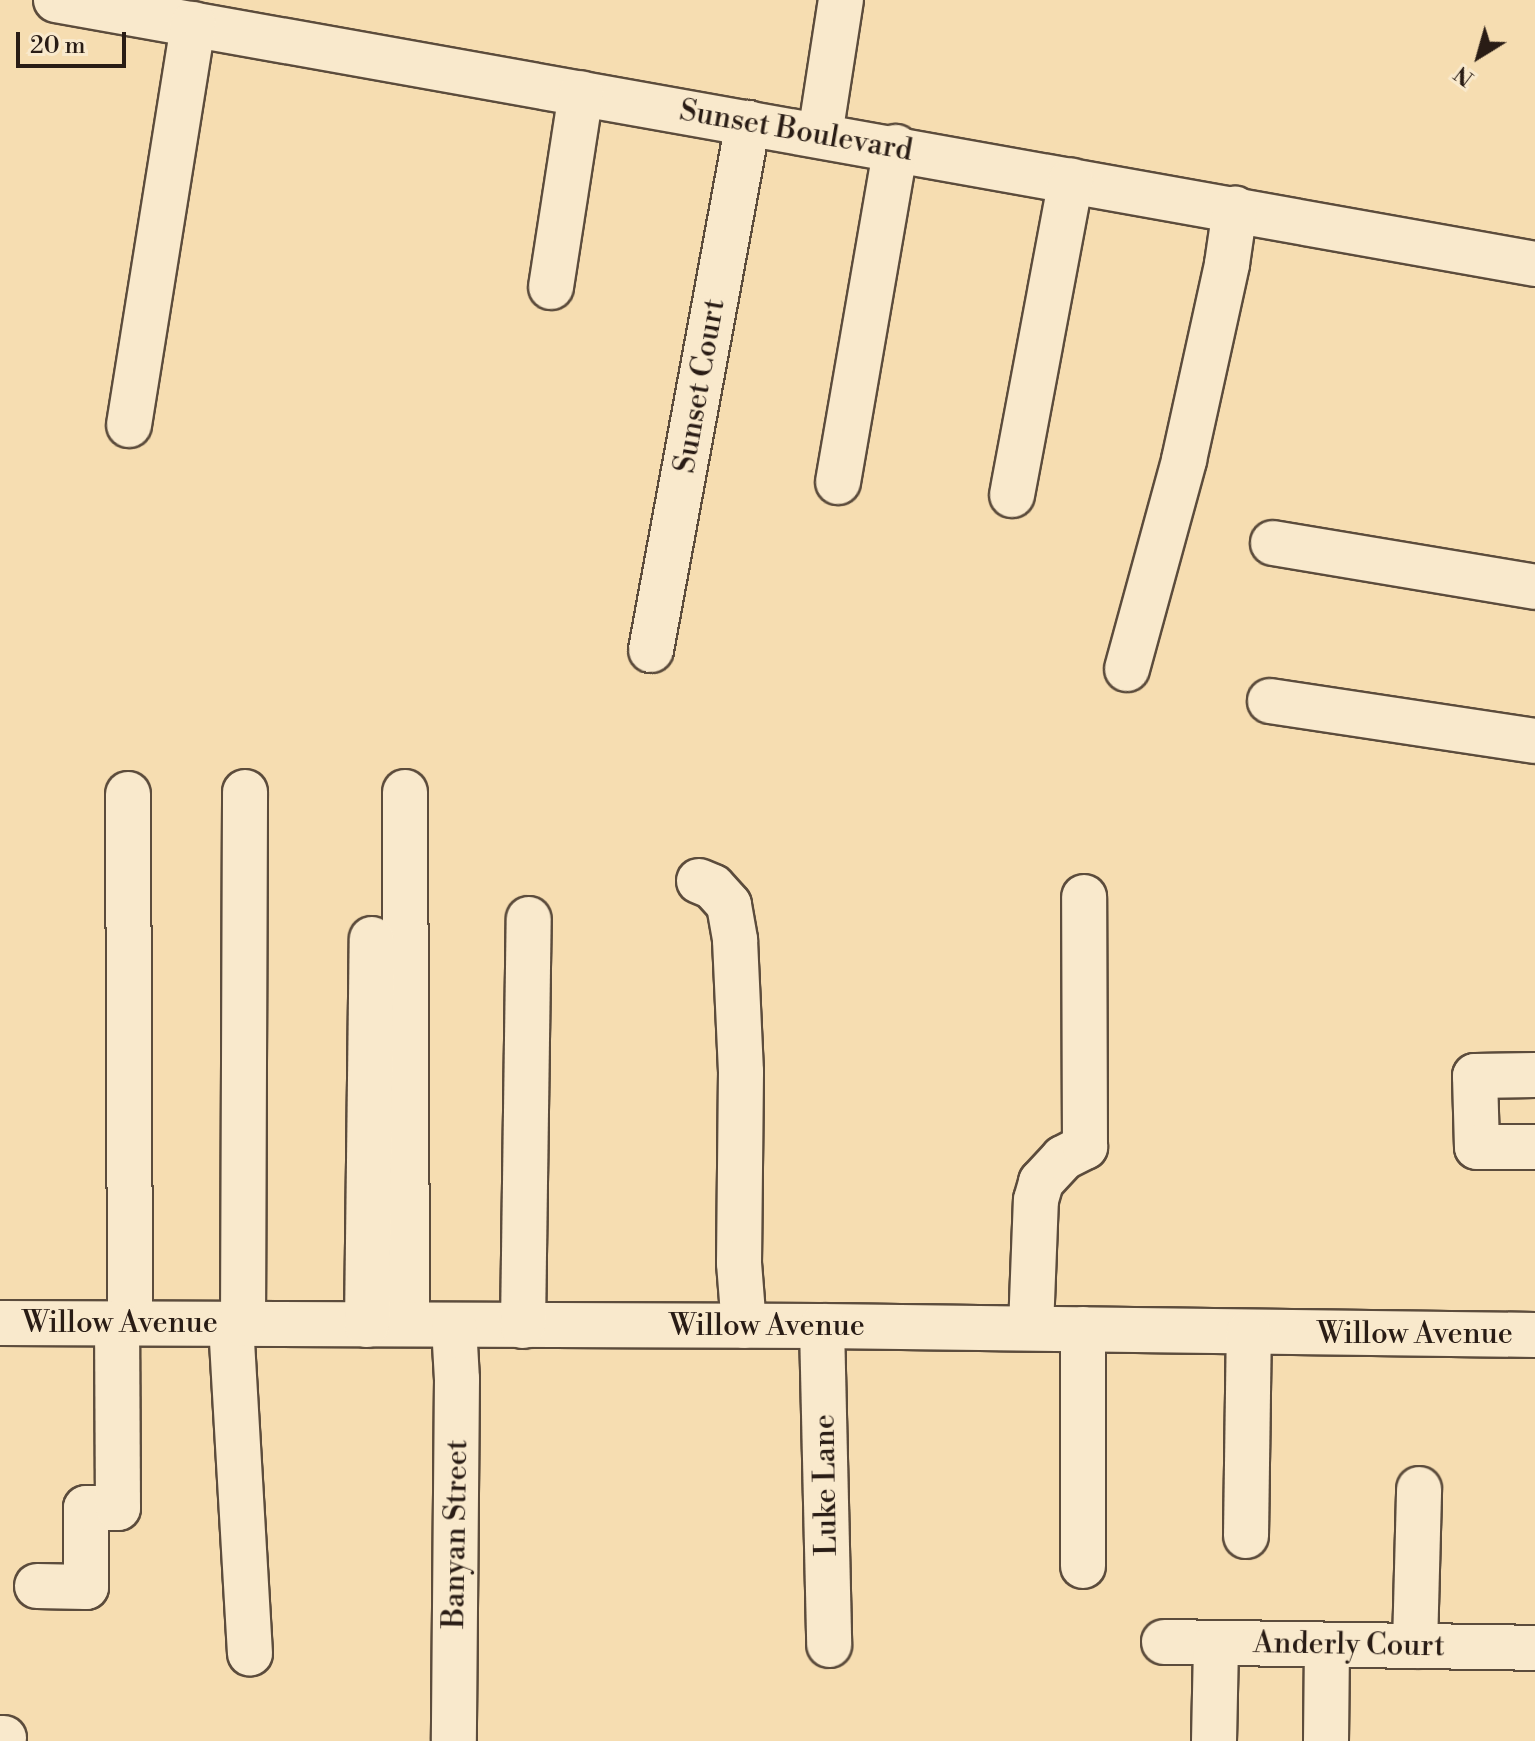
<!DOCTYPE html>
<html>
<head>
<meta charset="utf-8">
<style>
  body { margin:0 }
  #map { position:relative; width:1535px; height:1741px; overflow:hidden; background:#f6ddb1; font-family:"Libre Bodoni",serif }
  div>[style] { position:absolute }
  .roads { filter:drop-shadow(2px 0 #5c4c3c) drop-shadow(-2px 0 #5c4c3c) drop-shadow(0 2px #5c4c3c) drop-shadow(0 -2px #5c4c3c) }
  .minor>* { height:44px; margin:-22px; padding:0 22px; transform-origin:22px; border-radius:22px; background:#f9e9cc }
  span { translate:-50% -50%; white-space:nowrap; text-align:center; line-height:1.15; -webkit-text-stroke:6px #f9e9cc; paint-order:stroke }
  .street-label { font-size:30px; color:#291c15 }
  .north { position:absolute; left:1439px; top:16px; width:80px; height:80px; -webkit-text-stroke:6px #f9e9cc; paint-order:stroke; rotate:217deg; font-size:22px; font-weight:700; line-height:32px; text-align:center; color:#291c15 }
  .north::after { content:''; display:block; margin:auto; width:28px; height:36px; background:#291c15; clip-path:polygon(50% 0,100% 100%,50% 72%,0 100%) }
  .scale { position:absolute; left:16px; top:32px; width:110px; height:36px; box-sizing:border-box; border:4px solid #291c15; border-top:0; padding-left:10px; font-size:24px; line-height:28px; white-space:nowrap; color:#291c15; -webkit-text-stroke:6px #f9e9cc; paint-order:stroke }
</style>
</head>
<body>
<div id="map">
  <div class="roads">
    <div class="minor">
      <i style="left:56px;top:0;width:1502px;rotate:10.12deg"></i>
      <i style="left:820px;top:135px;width:137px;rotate:-81.2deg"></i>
      <i style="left:551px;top:287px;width:196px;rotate:-81.2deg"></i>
      <i style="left:129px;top:425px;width:406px;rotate:-80.9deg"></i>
      <i style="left:838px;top:482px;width:340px;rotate:-80.2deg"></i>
      <i style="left:1012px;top:495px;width:320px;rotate:-79.4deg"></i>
      <i style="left:1273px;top:543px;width:266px;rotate:9.5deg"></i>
      <i style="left:651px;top:650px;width:536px;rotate:-79.57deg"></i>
      <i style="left:1127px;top:669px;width:217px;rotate:-74.7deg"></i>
      <i style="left:1184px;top:460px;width:201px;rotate:-77.6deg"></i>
      <i style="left:1227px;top:264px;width:56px;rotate:-81.7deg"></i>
      <i style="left:1270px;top:701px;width:268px;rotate:8.6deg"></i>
      <i style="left:405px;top:792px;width:532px;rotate:89.78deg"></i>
      <i style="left:128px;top:794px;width:529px;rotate:89.78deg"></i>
      <i style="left:699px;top:881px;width:15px;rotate:23deg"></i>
      <i style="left:713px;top:887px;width:24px;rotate:48deg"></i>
      <i style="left:729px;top:905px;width:36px;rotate:80deg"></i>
      <i style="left:735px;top:940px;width:132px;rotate:87.4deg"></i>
      <i style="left:741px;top:1072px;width:191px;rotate:90.6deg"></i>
      <i style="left:739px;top:1263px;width:63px;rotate:85.5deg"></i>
      <i style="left:1535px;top:1075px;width:60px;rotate:179deg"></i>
      <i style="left:1475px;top:1076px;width:71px;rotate:88.4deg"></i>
      <i style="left:1477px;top:1147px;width:58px"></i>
      <i style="left:0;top:1323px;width:822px;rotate:0.21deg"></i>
      <i style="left:822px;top:1326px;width:713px;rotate:0.72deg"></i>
      <i style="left:231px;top:1324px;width:330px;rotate:86.7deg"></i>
      <i style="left:243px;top:1324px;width:532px;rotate:-89.78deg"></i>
      <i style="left:367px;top:1325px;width:386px;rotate:-89.3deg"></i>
      <i style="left:454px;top:1326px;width:53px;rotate:86.8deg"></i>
      <i style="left:457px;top:1379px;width:362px;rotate:90.5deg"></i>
      <i style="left:523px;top:1326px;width:407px;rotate:-89.2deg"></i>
      <i style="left:822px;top:1326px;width:319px;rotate:88.7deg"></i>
      <i style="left:1031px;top:1328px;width:128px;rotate:-87.8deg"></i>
      <i style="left:1036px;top:1200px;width:19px;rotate:-74deg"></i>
      <i style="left:1041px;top:1182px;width:33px;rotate:-47deg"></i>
      <i style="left:1063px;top:1158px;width:25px;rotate:-27deg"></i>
      <i style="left:1085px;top:1147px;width:250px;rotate:-90.2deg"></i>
      <i style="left:1246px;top:1536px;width:203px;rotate:-89.2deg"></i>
      <i style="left:1083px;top:1566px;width:237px;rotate:-90deg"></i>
      <i style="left:37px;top:1586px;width:49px;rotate:1.2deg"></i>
      <i style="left:86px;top:1587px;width:79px;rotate:-90deg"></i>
      <i style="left:86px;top:1508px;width:32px"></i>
      <i style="left:118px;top:1508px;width:185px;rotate:-90.3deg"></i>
      <i style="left:1164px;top:1642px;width:371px;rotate:0.9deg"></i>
      <i style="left:1415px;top:1646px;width:157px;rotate:-88.5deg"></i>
      <i style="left:0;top:1738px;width:4px"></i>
      <i style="left:1214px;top:1741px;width:97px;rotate:-88.8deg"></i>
      <i style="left:1326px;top:1741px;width:95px;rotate:-89.4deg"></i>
    </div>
  </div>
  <div class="street-label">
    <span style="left:796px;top:131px;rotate:10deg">Sunset Boulevard</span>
    <span style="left:700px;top:386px;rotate:-80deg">Sunset Court</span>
    <span style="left:120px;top:1323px">Willow Avenue</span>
    <span style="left:767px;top:1326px">Willow Avenue</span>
    <span style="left:1415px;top:1334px">Willow Avenue</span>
    <span style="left:826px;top:1485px;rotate:-91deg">Luke Lane</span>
    <span style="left:456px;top:1534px;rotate:-89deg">Banyan Street</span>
    <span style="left:1349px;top:1645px;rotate:1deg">Anderly Court</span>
  </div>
  <div class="north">N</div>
  <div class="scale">20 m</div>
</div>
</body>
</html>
